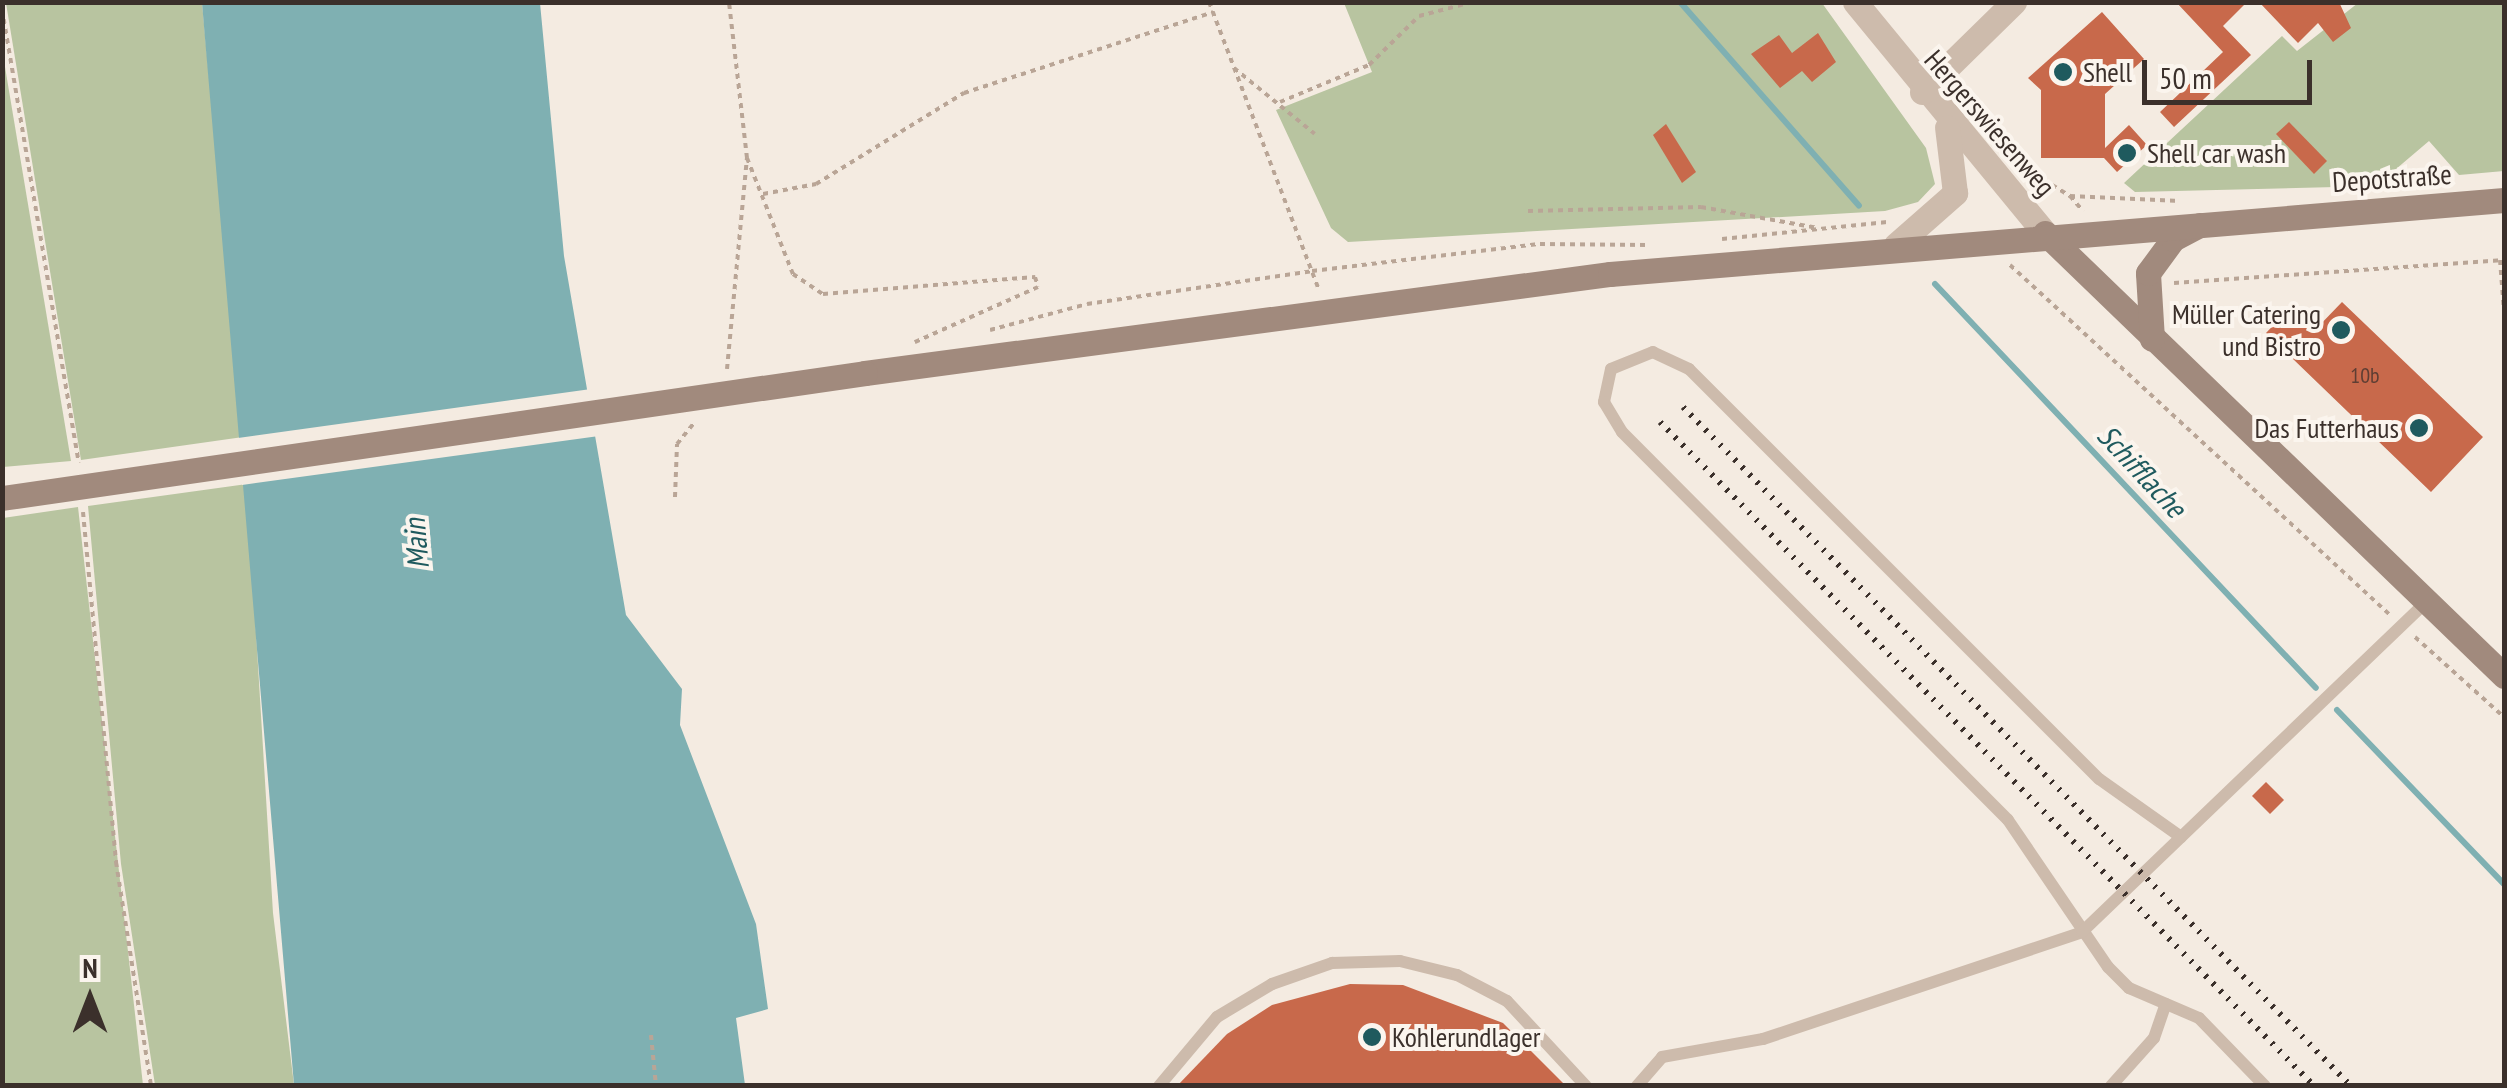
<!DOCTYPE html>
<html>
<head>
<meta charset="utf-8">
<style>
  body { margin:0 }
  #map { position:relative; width:2507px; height:1088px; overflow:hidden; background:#f4ebe1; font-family:"PT Sans Narrow",sans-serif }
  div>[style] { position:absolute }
  .green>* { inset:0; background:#b8c4a0 }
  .water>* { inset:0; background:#7fb0b2 }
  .pier>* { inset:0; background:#f4ebe1 }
  .stream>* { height:6px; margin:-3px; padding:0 3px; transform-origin:3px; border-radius:3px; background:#7fb0b2 }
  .building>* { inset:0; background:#c8694b }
  .path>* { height:4px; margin-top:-2px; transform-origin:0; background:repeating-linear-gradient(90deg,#b9a596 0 5px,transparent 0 10px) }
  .lane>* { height:12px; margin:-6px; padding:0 6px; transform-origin:6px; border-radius:6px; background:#cdbbac }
  .street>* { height:25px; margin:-12.5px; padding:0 12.5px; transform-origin:12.5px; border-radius:12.5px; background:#cdbbac }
  .secondary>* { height:25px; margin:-12.5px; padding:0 12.5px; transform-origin:12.5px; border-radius:12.5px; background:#a18a7d }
  .rail>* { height:6px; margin-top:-3px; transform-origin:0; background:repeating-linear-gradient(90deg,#3b302b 0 2.5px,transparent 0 10.5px) }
  .secondary-bridge>* { height:25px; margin:-12.5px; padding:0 12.5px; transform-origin:12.5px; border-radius:12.5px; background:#a18a7d }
  .dots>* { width:28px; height:28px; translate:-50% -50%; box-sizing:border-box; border:5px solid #fbf5ee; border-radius:50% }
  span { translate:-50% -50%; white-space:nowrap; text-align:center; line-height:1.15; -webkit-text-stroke:8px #fbf5ee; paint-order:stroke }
  .number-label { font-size:22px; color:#5e3e33 }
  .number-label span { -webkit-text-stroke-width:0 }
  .poi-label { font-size:28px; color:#3b302b }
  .left { translate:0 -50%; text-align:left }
  .right { translate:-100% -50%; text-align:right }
  .street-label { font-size:28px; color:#3b302b }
  .water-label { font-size:30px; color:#1f5a5e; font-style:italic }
  .frame { position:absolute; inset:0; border:5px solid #3b302b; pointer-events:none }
  .north { position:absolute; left:40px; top:948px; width:100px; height:100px; -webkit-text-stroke:8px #fbf5ee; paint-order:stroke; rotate:0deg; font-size:28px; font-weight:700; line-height:40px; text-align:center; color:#3b302b }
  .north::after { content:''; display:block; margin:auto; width:35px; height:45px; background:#3b302b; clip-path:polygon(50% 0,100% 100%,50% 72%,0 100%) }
  .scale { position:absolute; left:2142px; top:60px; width:170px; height:45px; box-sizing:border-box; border:5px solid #3b302b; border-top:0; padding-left:12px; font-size:30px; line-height:35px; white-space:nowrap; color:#3b302b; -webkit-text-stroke:8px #fbf5ee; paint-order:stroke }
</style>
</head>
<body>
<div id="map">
  <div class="green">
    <i style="clip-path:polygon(6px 3px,202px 3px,243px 437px,81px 460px)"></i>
    <i style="clip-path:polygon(1344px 3px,1822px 3px,1926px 148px,1935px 184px,1918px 202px,1885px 211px,1348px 242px,1331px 228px,1276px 110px,1372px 72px)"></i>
    <i style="clip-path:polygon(2358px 3px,2504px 3px,2504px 171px,2459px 175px,2429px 141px,2376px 186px,2135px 192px,2124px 183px,2282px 36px,2297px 51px)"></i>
    <i style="clip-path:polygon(2px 49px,71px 461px,3px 467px,2px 467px)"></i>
    <i style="clip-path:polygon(247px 484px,273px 913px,294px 1085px,155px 1085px,121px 864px,88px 506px)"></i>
    <i style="clip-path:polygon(78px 507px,143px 1085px,3px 1085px,3px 518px)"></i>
  </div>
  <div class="water">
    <i style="clip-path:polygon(202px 3px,540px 3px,564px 256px,626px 615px,682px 689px,680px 725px,756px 924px,768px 1009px,736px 1018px,745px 1085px,294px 1085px)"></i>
  </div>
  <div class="pier">
    <i style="clip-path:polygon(591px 389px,599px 436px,242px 485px,238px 438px)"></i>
  </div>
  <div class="stream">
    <i style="left:1680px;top:2px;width:271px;rotate:48.7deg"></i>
    <i style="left:1935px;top:284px;width:555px;rotate:46.68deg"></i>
    <i style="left:2337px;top:710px;width:241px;rotate:46.2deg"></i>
  </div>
  <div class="building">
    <i style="clip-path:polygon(2176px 2px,2247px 2px,2223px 26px,2251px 55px,2174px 127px,2160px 112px,2223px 52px)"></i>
    <i style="clip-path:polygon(2259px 2px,2339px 2px,2351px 28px,2333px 42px,2318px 23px,2298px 43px)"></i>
    <i style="clip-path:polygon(2102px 12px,2144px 59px,2105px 94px,2105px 148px,2129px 125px,2147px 145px,2117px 172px,2104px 158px,2041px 158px,2041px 90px,2028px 78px)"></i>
    <i style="clip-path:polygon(1818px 33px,1836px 62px,1812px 82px,1802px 71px,1780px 88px,1751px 54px,1779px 35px,1792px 53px)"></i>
    <i style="clip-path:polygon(2289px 122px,2327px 161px,2314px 174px,2276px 134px)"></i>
    <i style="clip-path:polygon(1666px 124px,1696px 172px,1682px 183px,1653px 135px)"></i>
    <i style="clip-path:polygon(2342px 302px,2483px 437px,2431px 492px,2266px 333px,2291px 307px,2315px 330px)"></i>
    <i style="clip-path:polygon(2266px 782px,2284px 800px,2270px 814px,2252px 796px)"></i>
    <i style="clip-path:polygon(1403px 985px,1503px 1023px,1566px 1086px,1177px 1086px,1227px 1034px,1272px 1005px,1350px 984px)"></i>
  </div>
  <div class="path">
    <i style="left:1209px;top:2px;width:306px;rotate:69.1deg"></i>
    <i style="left:2px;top:9px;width:460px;rotate:80.4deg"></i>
    <i style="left:1234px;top:68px;width:104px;rotate:39.2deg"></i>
    <i style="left:1280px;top:102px;width:96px;rotate:-22.6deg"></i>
    <i style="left:1369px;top:65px;width:70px;rotate:-44.4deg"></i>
    <i style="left:1419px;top:16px;width:52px;rotate:-14.6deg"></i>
    <i style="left:747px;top:158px;width:125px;rotate:68.4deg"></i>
    <i style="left:793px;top:274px;width:36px;rotate:34deg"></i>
    <i style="left:823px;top:294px;width:213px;rotate:-4.6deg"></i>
    <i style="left:1035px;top:277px;width:10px;rotate:73deg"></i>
    <i style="left:1038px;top:287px;width:135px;rotate:155.9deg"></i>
    <i style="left:2018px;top:164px;width:61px;rotate:31.6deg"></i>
    <i style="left:2070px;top:196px;width:110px;rotate:2.6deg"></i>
    <i style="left:763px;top:194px;width:54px;rotate:-10.7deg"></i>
    <i style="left:816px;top:184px;width:174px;rotate:-31.6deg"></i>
    <i style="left:964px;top:93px;width:262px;rotate:-18deg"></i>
    <i style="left:2070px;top:196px;width:20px;rotate:49deg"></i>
    <i style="left:1528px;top:211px;width:173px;rotate:-1.3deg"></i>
    <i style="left:1701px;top:207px;width:119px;rotate:10.2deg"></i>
    <i style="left:1722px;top:239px;width:166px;rotate:-5.9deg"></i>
    <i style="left:2500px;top:260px;width:51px;rotate:85.5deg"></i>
    <i style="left:2010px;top:265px;width:515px;rotate:42.64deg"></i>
    <i style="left:2174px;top:283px;width:331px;rotate:-4deg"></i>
    <i style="left:990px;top:330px;width:100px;rotate:-15deg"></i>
    <i style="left:1087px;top:304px;width:227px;rotate:-8.3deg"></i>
    <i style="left:1312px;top:271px;width:230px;rotate:-6.8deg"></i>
    <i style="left:1540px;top:244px;width:108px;rotate:0.5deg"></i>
    <i style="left:727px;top:369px;width:212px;rotate:-84.6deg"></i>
    <i style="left:747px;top:158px;width:157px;rotate:-96.6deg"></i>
    <i style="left:675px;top:497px;width:53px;rotate:-87.8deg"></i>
    <i style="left:677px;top:444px;width:27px;rotate:-51deg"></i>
    <i style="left:83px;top:512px;width:352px;rotate:84.6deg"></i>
    <i style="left:116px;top:862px;width:227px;rotate:81.1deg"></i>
    <i style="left:2415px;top:637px;width:120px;rotate:42deg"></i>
    <i style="left:651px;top:1035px;width:51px;rotate:84.4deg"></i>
  </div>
  <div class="lane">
    <i style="left:2181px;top:837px;width:100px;rotate:-144.7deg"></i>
    <i style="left:2099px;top:779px;width:580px;rotate:-135deg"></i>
    <i style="left:1689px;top:369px;width:40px;rotate:-155deg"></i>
    <i style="left:1653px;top:352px;width:45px;rotate:158deg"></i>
    <i style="left:1611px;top:369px;width:34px;rotate:102deg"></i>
    <i style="left:1604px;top:402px;width:35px;rotate:59deg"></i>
    <i style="left:1622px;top:432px;width:547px;rotate:45.15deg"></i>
    <i style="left:2008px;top:820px;width:178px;rotate:55.8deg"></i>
    <i style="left:2108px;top:967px;width:30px;rotate:45deg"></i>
    <i style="left:2129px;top:988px;width:76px;rotate:23.2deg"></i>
    <i style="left:2199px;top:1018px;width:95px;rotate:45.9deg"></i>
    <i style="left:1159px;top:1086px;width:90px;rotate:-50deg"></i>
    <i style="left:1217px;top:1017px;width:64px;rotate:-31deg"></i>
    <i style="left:1272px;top:984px;width:64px;rotate:-19.3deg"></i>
    <i style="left:1332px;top:963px;width:68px;rotate:-1.7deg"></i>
    <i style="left:1400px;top:961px;width:59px;rotate:13.8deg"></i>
    <i style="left:1457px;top:975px;width:56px;rotate:27.5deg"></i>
    <i style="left:1507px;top:1001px;width:116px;rotate:47.1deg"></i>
    <i style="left:1637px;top:1086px;width:38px;rotate:-49deg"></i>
    <i style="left:1662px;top:1057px;width:103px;rotate:-10.1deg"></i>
    <i style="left:1763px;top:1039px;width:336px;rotate:-18.5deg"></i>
    <i style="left:2082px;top:932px;width:477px;rotate:-43.8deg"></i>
    <i style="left:2111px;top:1086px;width:64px;rotate:-48.1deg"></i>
    <i style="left:2154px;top:1038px;width:36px;rotate:-71deg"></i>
  </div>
  <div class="street">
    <i style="left:1855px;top:2px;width:299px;rotate:50.6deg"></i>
    <i style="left:1922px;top:92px;width:129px;rotate:-44.4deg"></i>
    <i style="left:1896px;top:245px;width:79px;rotate:-41.4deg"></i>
    <i style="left:1955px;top:193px;width:66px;rotate:-96.9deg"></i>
  </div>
  <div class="secondary">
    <i style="left:2045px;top:233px;width:638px;rotate:43.98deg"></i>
    <i style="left:2152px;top:339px;width:66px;rotate:-93.5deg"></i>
    <i style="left:2148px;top:273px;width:42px;rotate:-53.7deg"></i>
    <i style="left:2173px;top:239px;width:30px;rotate:-28deg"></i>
    <i style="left:865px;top:373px;width:752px;rotate:-7.57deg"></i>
    <i style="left:1610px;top:274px;width:897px;rotate:-4.73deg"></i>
  </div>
  <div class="rail">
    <i style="left:1683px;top:407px;width:953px;rotate:45.47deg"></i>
    <i style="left:1660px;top:422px;width:932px;rotate:45.43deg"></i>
  </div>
  <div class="secondary-bridge">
    <i style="left:2px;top:498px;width:872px;rotate:-8.24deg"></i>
  </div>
  <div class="dots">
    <i style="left:2063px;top:72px;background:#1f5a5e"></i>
    <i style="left:2127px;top:153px;background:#1f5a5e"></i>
    <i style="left:2341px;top:330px;background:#1f5a5e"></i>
    <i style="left:2419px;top:428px;background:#1f5a5e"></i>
    <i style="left:1372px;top:1037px;background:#1f5a5e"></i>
  </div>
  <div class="number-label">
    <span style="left:2365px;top:376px">10b</span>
  </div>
  <div class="poi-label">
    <span class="left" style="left:2083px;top:72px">Shell</span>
    <span class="left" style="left:2147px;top:153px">Shell car wash</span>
    <span class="right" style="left:2321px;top:330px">Müller Catering<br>und Bistro</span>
    <span class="right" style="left:2399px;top:428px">Das Futterhaus</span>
    <span class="left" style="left:1392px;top:1037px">Kohlerundlager</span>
  </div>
  <div class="street-label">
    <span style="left:1990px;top:123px;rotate:49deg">Hergerswiesenweg</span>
    <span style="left:2392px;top:178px;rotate:-4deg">Depotstraße</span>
  </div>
  <div class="water-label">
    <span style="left:2142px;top:471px;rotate:47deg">Schifflache</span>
    <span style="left:416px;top:544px;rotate:-95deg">Main</span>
  </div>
  <div class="frame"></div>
  <div class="north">N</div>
  <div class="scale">50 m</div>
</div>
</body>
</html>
